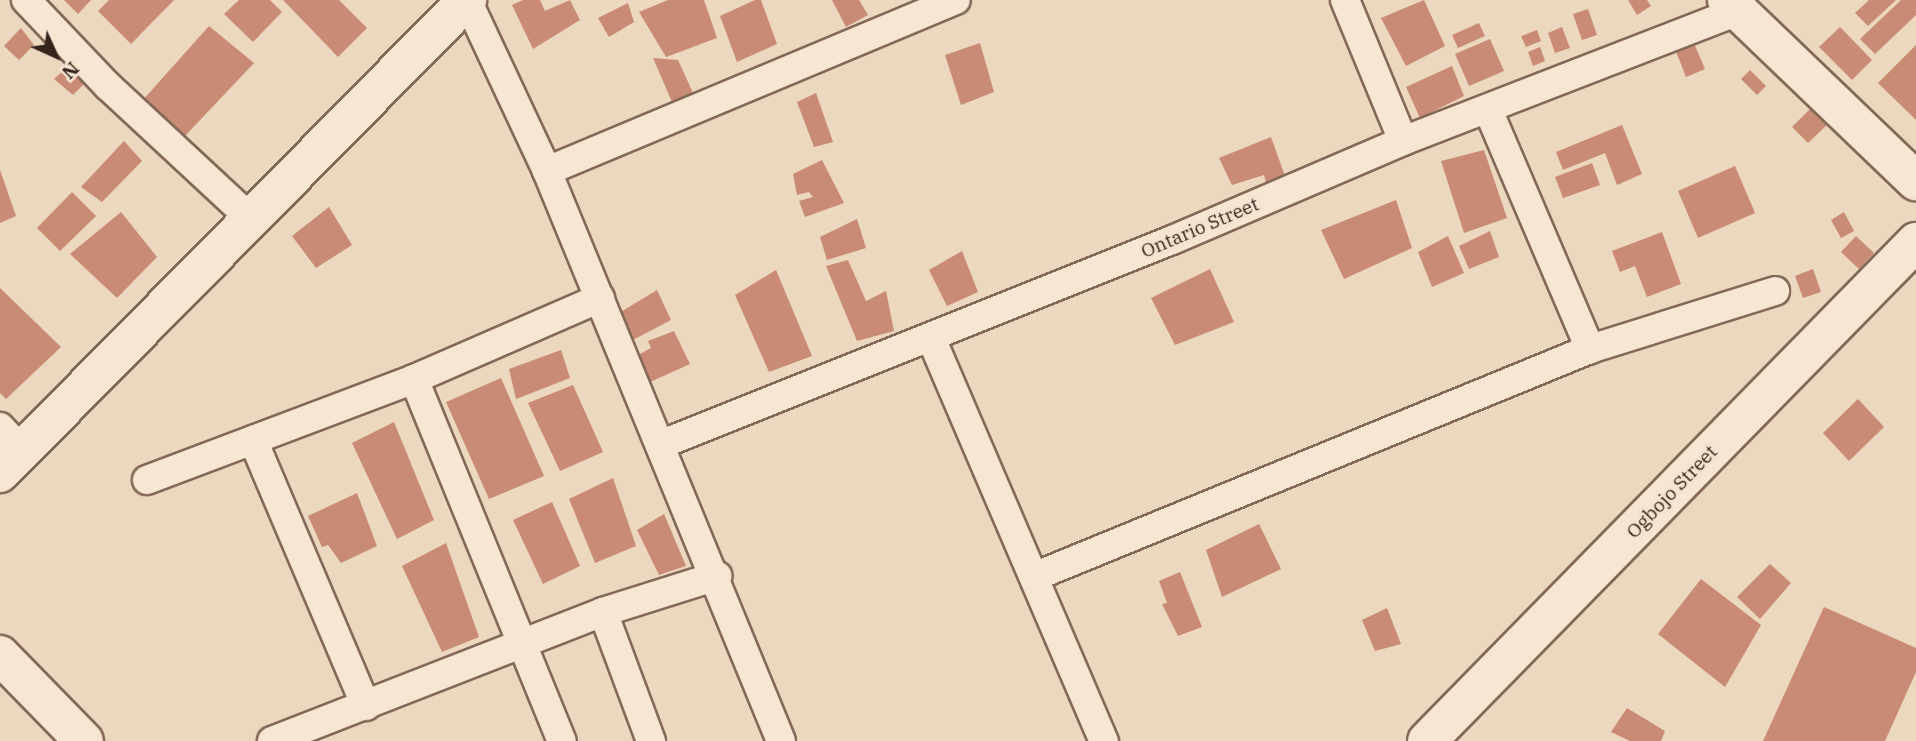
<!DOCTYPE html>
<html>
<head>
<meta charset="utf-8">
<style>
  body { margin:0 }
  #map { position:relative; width:1916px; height:741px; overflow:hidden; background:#ecd7bf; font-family:"IBM Plex Serif",serif }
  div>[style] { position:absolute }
  .building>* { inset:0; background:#c98b76 }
  .roads { filter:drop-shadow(2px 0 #846858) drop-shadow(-2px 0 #846858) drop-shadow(0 2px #846858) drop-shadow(0 -2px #846858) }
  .street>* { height:28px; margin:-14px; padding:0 14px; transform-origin:14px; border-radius:14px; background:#f7e6d2 }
  .secondary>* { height:38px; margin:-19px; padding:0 19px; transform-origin:19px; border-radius:19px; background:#f7e6d2 }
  span { translate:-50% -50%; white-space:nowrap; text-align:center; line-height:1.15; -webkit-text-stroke:7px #f4e3cf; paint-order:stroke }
  .street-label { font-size:19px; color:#34241c }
  .north { position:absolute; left:21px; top:21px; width:70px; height:70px; -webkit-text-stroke:5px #f4e3cf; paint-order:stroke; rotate:135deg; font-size:19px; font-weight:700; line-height:28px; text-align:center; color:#34241c }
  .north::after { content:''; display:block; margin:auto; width:24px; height:32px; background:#34241c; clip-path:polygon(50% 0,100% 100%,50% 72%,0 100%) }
</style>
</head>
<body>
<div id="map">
  <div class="building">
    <i style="clip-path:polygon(64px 0,91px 0,78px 14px)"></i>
    <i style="clip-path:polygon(109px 0,174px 0,131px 44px,98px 11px)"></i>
    <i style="clip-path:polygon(239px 0,270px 0,282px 12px,253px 42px,224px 14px)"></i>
    <i style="clip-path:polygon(283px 0,339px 0,367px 28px,338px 57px)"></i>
    <i style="clip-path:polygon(523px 0,540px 0,545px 11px,570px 0,580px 20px,533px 49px,512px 5px)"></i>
    <i style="clip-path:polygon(668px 0,704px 0,717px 38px,666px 57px,639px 12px)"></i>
    <i style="clip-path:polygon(755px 0,761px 0,777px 44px,737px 62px,720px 16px)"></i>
    <i style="clip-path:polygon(832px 0,859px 0,868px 15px,846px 27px)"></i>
    <i style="clip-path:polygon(1424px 0,1445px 46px,1406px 66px,1381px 18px)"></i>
    <i style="clip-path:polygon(1628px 0,1647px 0,1651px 6px,1637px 15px)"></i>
    <i style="clip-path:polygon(1869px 0,1896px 0,1868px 26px,1855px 13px)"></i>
    <i style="clip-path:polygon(1901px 0,1916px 0,1916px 15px,1875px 54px,1860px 39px)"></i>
    <i style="clip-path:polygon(628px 3px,634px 22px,609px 37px,598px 18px)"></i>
    <i style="clip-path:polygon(1588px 9px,1597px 35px,1582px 40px,1573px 14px)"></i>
    <i style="clip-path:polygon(1479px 23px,1485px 36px,1458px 48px,1452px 35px)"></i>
    <i style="clip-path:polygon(209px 26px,254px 63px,184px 137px,142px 101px)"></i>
    <i style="clip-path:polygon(1562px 27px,1570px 48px,1555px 53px,1548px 33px)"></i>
    <i style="clip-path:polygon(1840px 27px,1872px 60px,1852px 80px,1819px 47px)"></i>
    <i style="clip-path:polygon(21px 28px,34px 45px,19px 60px,4px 46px)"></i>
    <i style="clip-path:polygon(1537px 30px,1541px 41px,1526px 47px,1521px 36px)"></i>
    <i style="clip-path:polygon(1490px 39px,1504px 71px,1469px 86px,1455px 54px)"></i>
    <i style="clip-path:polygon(1693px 41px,1705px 69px,1686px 77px,1675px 49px)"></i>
    <i style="clip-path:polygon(980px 43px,994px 92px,961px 105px,945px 55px)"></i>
    <i style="clip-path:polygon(1916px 45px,1916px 120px,1878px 83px)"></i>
    <i style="clip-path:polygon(1540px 47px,1545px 61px,1533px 66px,1528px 52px)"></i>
    <i style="clip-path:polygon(653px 58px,678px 60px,694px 95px,672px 102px)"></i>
    <i style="clip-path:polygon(1452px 66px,1464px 96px,1420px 118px,1406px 87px)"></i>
    <i style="clip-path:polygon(67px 67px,84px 84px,73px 95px,54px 79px)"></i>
    <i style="clip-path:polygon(1750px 70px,1766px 86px,1757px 95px,1741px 79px)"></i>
    <i style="clip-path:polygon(816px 93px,833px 142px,814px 147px,797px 102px)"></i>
    <i style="clip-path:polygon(1811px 108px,1827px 125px,1808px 143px,1792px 127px)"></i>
    <i style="clip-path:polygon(1622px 125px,1642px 174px,1617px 185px,1605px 153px,1563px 170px,1556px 152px)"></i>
    <i style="clip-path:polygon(1271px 137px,1285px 176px,1267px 187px,1264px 175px,1232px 185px,1219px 158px)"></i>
    <i style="clip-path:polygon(124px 141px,142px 161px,102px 202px,81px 187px)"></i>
    <i style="clip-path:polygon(1484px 150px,1507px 218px,1464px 233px,1441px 161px)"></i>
    <i style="clip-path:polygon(822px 160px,844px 203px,805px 217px,799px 201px,813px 197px,809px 192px,797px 195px,793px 174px)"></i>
    <i style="clip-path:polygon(1592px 163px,1600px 185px,1563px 198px,1555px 177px)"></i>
    <i style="clip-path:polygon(1735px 166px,1755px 213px,1698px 238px,1678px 191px)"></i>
    <i style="clip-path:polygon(0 170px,16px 216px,0 223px)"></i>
    <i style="clip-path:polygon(72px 192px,96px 216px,60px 251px,37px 228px)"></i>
    <i style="clip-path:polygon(1396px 200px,1412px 248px,1344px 279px,1321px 230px)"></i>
    <i style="clip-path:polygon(329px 207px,352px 245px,316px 268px,292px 236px)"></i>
    <i style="clip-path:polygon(121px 212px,157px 257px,117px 298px,70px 254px)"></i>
    <i style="clip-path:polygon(1844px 212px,1854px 231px,1841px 238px,1831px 220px)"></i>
    <i style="clip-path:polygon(857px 219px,866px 248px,827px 260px,820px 237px)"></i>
    <i style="clip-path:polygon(1490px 231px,1499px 257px,1469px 269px,1459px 246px)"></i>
    <i style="clip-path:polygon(1662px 232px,1681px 284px,1647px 297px,1635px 266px,1620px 272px,1612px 251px)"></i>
    <i style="clip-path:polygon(1448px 236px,1464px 273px,1432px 287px,1418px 252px)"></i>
    <i style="clip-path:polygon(1856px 236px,1874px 253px,1859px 269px,1841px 252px)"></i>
    <i style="clip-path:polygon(962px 251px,978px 292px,947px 306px,929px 270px)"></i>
    <i style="clip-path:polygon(848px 260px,866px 301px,886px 291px,894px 331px,857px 341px,826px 266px)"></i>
    <i style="clip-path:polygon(1210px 269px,1234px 322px,1175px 345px,1151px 298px)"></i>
    <i style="clip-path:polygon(1813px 269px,1821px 292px,1803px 298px,1795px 276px)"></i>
    <i style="clip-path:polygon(776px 270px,812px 356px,769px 372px,735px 295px)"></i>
    <i style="clip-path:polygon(0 288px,61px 347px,6px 399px,0 393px)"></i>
    <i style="clip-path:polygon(657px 290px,671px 320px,631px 341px,619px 313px)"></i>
    <i style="clip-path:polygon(674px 331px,690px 364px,648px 383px,638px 355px,651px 348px,648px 341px)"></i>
    <i style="clip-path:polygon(561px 350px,570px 378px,516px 399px,509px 369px)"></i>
    <i style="clip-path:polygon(501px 378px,544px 476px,489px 499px,446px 402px)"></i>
    <i style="clip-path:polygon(573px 385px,603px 452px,560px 471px,528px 403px)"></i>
    <i style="clip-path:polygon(1858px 399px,1884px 427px,1849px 461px,1823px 433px)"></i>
    <i style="clip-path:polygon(394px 422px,434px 520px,397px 539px,352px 443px)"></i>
    <i style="clip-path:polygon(613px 478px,636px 546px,595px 563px,569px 499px)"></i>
    <i style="clip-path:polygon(357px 493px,377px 546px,341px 563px,328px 545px,322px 547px,308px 516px)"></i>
    <i style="clip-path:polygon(552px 502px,580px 566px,543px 584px,513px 520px)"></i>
    <i style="clip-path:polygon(664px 514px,686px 566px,659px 575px,637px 530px)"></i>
    <i style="clip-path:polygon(1259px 524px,1281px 569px,1222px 597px,1206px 550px)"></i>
    <i style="clip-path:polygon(446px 543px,479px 637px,442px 652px,402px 566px)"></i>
    <i style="clip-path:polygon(1770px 564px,1791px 583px,1760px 619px,1737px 597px)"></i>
    <i style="clip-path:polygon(1180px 572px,1202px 627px,1178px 636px,1162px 604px,1167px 603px,1159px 581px)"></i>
    <i style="clip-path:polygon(1701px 579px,1761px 625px,1725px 687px,1658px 634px)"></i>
    <i style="clip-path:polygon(1824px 607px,1916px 648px,1916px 672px,1885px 741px,1763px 741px)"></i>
    <i style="clip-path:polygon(1387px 608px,1401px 644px,1375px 651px,1362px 620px)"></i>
    <i style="clip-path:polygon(1627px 708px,1665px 731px,1661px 741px,1630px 741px,1611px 732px)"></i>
  </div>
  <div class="roads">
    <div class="street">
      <i style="left:26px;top:0;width:119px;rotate:46.4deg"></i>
      <i style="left:108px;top:86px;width:195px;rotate:42.9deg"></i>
      <i style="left:467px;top:0;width:189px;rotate:64.9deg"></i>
      <i style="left:547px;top:171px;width:616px;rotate:67.68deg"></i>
      <i style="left:1345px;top:0;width:152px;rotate:67.6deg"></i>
      <i style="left:1489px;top:112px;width:258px;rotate:66.9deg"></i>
      <i style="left:547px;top:171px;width:443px;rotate:-22.7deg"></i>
      <i style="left:931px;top:338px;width:439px;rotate:66.8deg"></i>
      <i style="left:414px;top:379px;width:391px;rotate:67.8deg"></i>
      <i style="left:0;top:427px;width:34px;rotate:47deg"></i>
      <i style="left:253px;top:440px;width:289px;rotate:67deg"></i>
      <i style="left:662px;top:444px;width:549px;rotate:-21.8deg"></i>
      <i style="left:1172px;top:240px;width:251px;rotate:-23.2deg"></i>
      <i style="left:1403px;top:141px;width:359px;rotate:-21.2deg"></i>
      <i style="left:147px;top:480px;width:285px;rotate:-20.7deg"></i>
      <i style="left:414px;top:379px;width:203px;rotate:-23.5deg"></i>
      <i style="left:1036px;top:576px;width:599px;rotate:-22.28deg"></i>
      <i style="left:1590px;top:349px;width:194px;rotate:-17.4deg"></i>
      <i style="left:603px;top:612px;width:138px;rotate:69.6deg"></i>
      <i style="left:272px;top:741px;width:355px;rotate:-21.3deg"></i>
      <i style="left:603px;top:612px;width:120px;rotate:-17.5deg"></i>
    </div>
    <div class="secondary">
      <i style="left:1727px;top:0;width:262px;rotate:43.8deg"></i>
      <i style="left:0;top:473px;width:665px;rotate:-45.37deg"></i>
      <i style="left:0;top:655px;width:120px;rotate:45.7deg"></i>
      <i style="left:1427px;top:741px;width:699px;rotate:-45.58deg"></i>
    </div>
  </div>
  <div class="street-label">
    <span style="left:1200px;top:228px;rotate:-23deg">Ontario Street</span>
    <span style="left:1672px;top:492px;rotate:-46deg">Ogbojo Street</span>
  </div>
  <div class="north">N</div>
</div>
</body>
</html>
